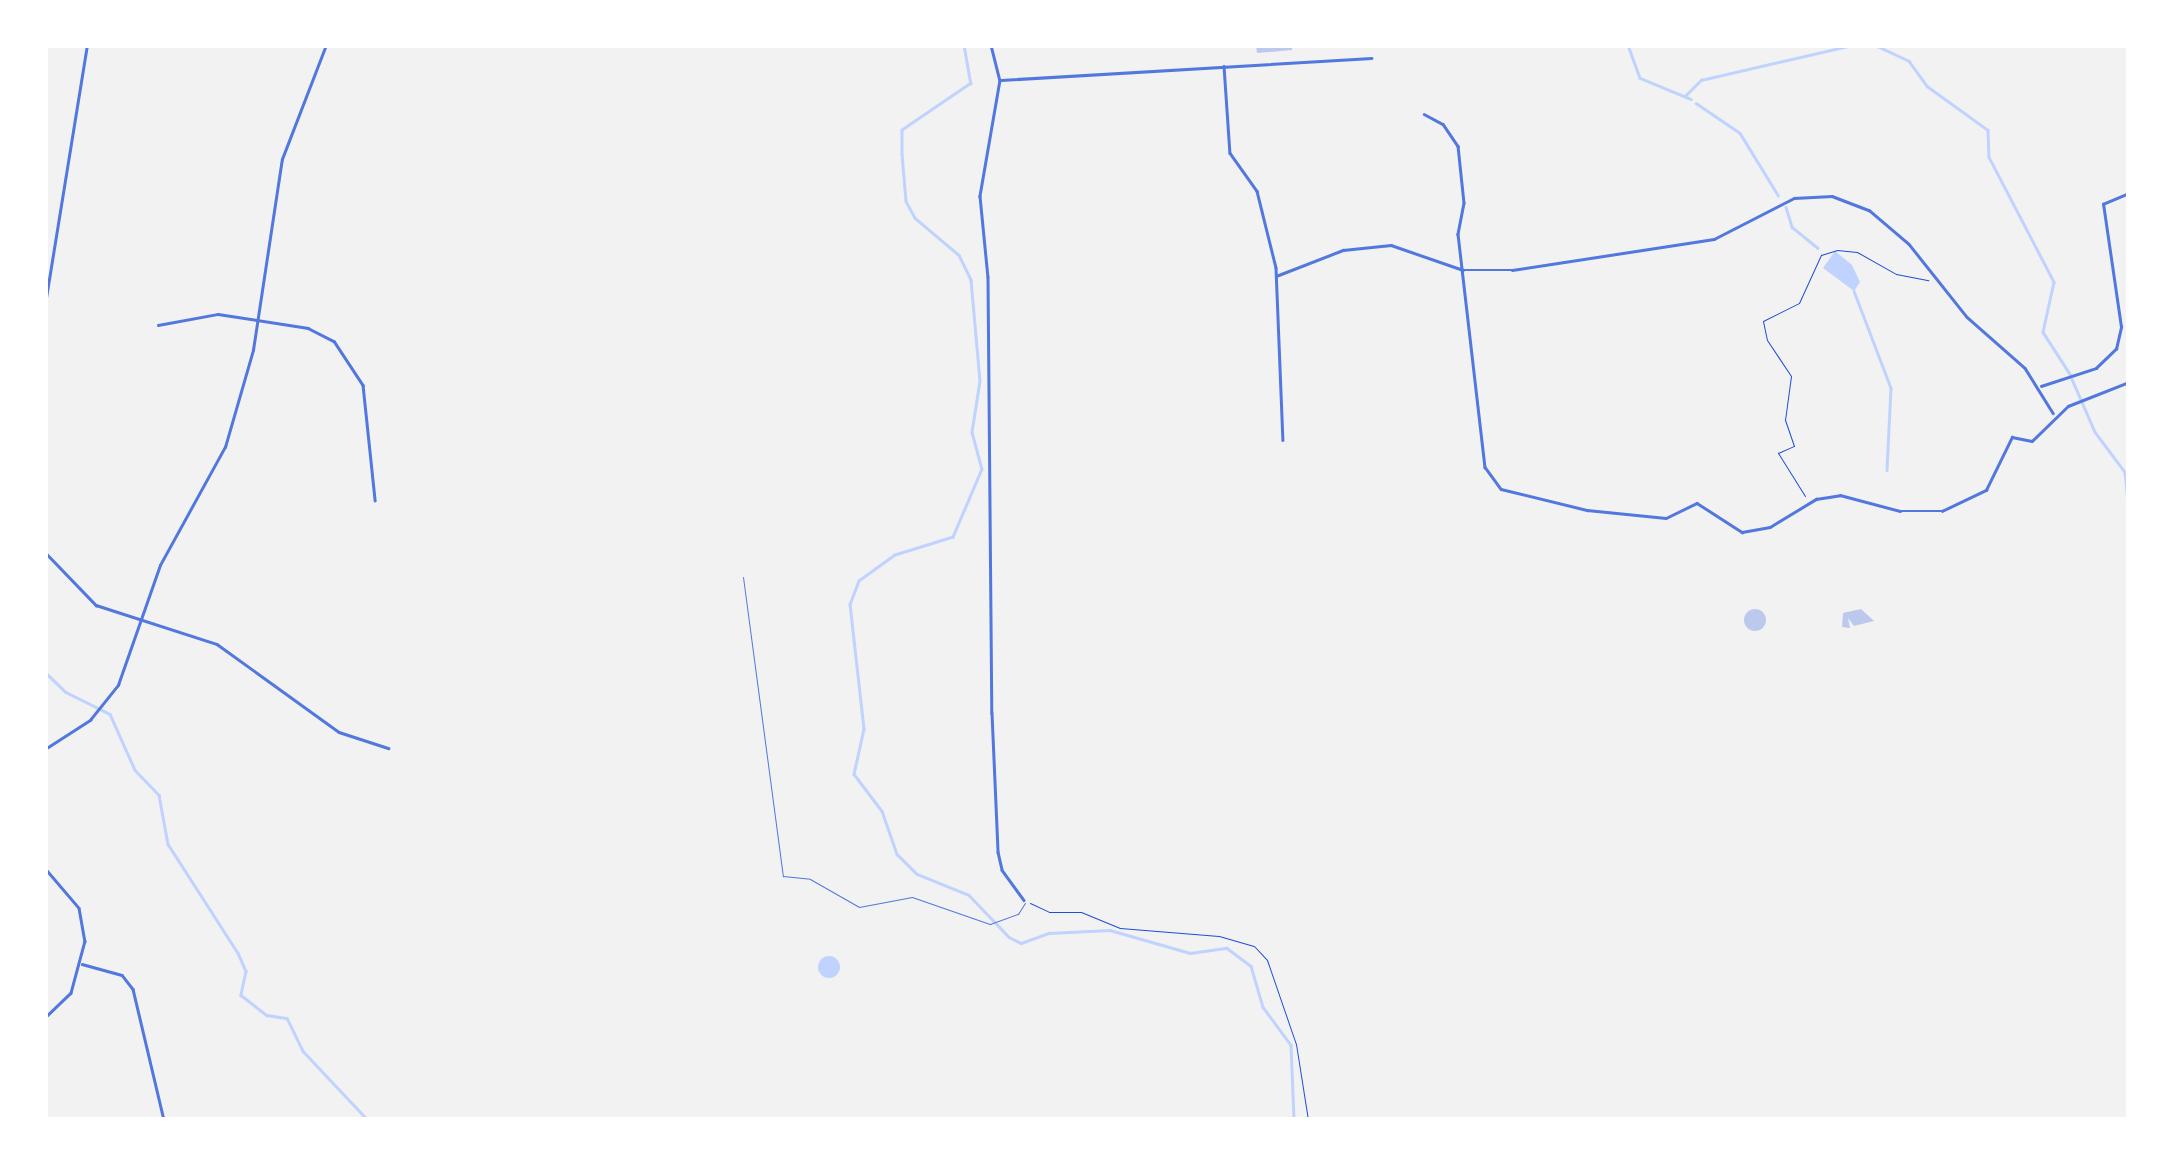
<!DOCTYPE html>
<html>
<head>
<meta charset="utf-8">
<style>
  body { margin:0 }
  #map { position:relative; width:2174px; height:1165px; overflow:hidden; background:#f2f2f2; font-family:Montserrat,sans-serif }
  div>[style] { position:absolute }
  .water>* { inset:0; background:#bfd3fe }
  .round { border-radius:50% }
  .stream>* { height:2.5px; margin:-1.25px; padding:0 1.25px; transform-origin:1.25px; border-radius:1.25px; background:#bfd3fe }
  .building>* { inset:0; background:#bdc9ec }
  .path>* { height:1px; margin:-0.5px; padding:0 0.5px; transform-origin:0.5px; border-radius:0.5px; background:#1d4ed8 }
  .service>* { height:1px; margin:-0.5px; padding:0 0.5px; transform-origin:0.5px; border-radius:0.5px; background:#5277de }
  .minor>* { height:2.5px; margin:-1.25px; padding:0 1.25px; transform-origin:1.25px; border-radius:1.25px; background:#5277de }
  span { translate:-50% -50%; white-space:nowrap; text-align:center; line-height:1.15; -webkit-text-stroke:10px #fff; paint-order:stroke }
  .frame { position:absolute; inset:0; border:48px solid #fff; pointer-events:none }
</style>
</head>
<body>
<div id="map">
  <div class="water">
    <i style="clip-path:polygon(1835px 251px,1852px 265px,1860px 282px,1854px 291px,1823px 268px)"></i>
    <i class="round" style="left:818px;top:956px;width:22px;height:22px"></i>
  </div>
  <div class="stream">
    <i style="left:964px;top:45px;width:39px;rotate:80deg"></i>
    <i style="left:971px;top:83px;width:83px;rotate:145.7deg"></i>
    <i style="left:902px;top:130px;width:24px;rotate:90deg"></i>
    <i style="left:902px;top:154px;width:47px;rotate:85.1deg"></i>
    <i style="left:906px;top:201px;width:19px;rotate:62deg"></i>
    <i style="left:915px;top:218px;width:57px;rotate:40.1deg"></i>
    <i style="left:959px;top:255px;width:28px;rotate:64deg"></i>
    <i style="left:971px;top:280px;width:101px;rotate:84.9deg"></i>
    <i style="left:980px;top:381px;width:52px;rotate:98.9deg"></i>
    <i style="left:972px;top:432px;width:38px;rotate:75deg"></i>
    <i style="left:982px;top:469px;width:74px;rotate:113.1deg"></i>
    <i style="left:953px;top:537px;width:61px;rotate:162.8deg"></i>
    <i style="left:895px;top:555px;width:44px;rotate:144.2deg"></i>
    <i style="left:859px;top:581px;width:25px;rotate:111deg"></i>
    <i style="left:850px;top:604px;width:126px;rotate:83.6deg"></i>
    <i style="left:864px;top:729px;width:46px;rotate:102.5deg"></i>
    <i style="left:854px;top:774px;width:46px;rotate:52.9deg"></i>
    <i style="left:882px;top:811px;width:46px;rotate:70.8deg"></i>
    <i style="left:897px;top:854px;width:28px;rotate:45deg"></i>
    <i style="left:917px;top:874px;width:56px;rotate:22deg"></i>
    <i style="left:969px;top:895px;width:58px;rotate:46.4deg"></i>
    <i style="left:1009px;top:937px;width:13px;rotate:27deg"></i>
    <i style="left:1021px;top:943px;width:30px;rotate:-20deg"></i>
    <i style="left:1049px;top:933px;width:61px;rotate:-2.8deg"></i>
    <i style="left:1110px;top:930px;width:83px;rotate:16deg"></i>
    <i style="left:1190px;top:953px;width:37px;rotate:-8deg"></i>
    <i style="left:1227px;top:948px;width:30px;rotate:37deg"></i>
    <i style="left:1251px;top:966px;width:43px;rotate:73.7deg"></i>
    <i style="left:1263px;top:1007px;width:47px;rotate:53.6deg"></i>
    <i style="left:1291px;top:1045px;width:75px;rotate:87.7deg"></i>
    <i style="left:1628px;top:45px;width:35px;rotate:70deg"></i>
    <i style="left:1640px;top:78px;width:55px;rotate:22.4deg"></i>
    <i style="left:1875px;top:45px;width:38px;rotate:25deg"></i>
    <i style="left:1909px;top:61px;width:31px;rotate:54deg"></i>
    <i style="left:1927px;top:86px;width:75px;rotate:35.8deg"></i>
    <i style="left:1988px;top:130px;width:27px;rotate:88deg"></i>
    <i style="left:1989px;top:157px;width:141px;rotate:62.5deg"></i>
    <i style="left:2054px;top:282px;width:51px;rotate:102.4deg"></i>
    <i style="left:2043px;top:332px;width:50px;rotate:57.3deg"></i>
    <i style="left:1685px;top:96px;width:23px;rotate:-45deg"></i>
    <i style="left:1701px;top:80px;width:156px;rotate:-13deg"></i>
    <i style="left:1696px;top:103px;width:53px;rotate:34.3deg"></i>
    <i style="left:1740px;top:133px;width:73px;rotate:58.5deg"></i>
    <i style="left:1786px;top:207px;width:21px;rotate:73deg"></i>
    <i style="left:1792px;top:227px;width:33px;rotate:39deg"></i>
    <i style="left:1854px;top:291px;width:104px;rotate:69.1deg"></i>
    <i style="left:1891px;top:388px;width:82px;rotate:92.8deg"></i>
    <i style="left:2072px;top:379px;width:58px;rotate:66.5deg"></i>
    <i style="left:2095px;top:432px;width:50px;rotate:53.1deg"></i>
    <i style="left:2125px;top:472px;width:40px;rotate:84.3deg"></i>
    <i style="left:2129px;top:530px;width:16px;rotate:90deg"></i>
    <i style="left:45px;top:672px;width:29px;rotate:44deg"></i>
    <i style="left:66px;top:692px;width:49px;rotate:26.6deg"></i>
    <i style="left:110px;top:714px;width:61px;rotate:65.9deg"></i>
    <i style="left:135px;top:770px;width:35px;rotate:46deg"></i>
    <i style="left:159px;top:795px;width:50px;rotate:79.6deg"></i>
    <i style="left:168px;top:844px;width:130px;rotate:57.3deg"></i>
    <i style="left:238px;top:953px;width:20px;rotate:66deg"></i>
    <i style="left:246px;top:971px;width:25px;rotate:102deg"></i>
    <i style="left:241px;top:995px;width:33px;rotate:38deg"></i>
    <i style="left:267px;top:1015px;width:20px;rotate:9deg"></i>
    <i style="left:287px;top:1018px;width:37px;rotate:64deg"></i>
    <i style="left:303px;top:1051px;width:95px;rotate:46.7deg"></i>
  </div>
  <div class="building">
    <i style="clip-path:polygon(1256px 45px,1292px 45px,1292px 50px,1257px 53px)"></i>
    <i class="round" style="left:1744px;top:609px;width:22px;height:22px"></i>
    <i style="clip-path:polygon(1861px 609px,1874px 621px,1854px 626px,1848px 618px,1850px 628px,1842px 627px,1843px 613px)"></i>
  </div>
  <div class="path">
    <i style="left:1805px;top:496px;width:51px;rotate:-122.1deg"></i>
    <i style="left:1778px;top:453px;width:17px;rotate:-24deg"></i>
    <i style="left:1794px;top:446px;width:28px;rotate:-109deg"></i>
    <i style="left:1785px;top:420px;width:44px;rotate:-82.2deg"></i>
    <i style="left:1791px;top:376px;width:43px;rotate:-123.7deg"></i>
    <i style="left:1767px;top:340px;width:19px;rotate:-102deg"></i>
    <i style="left:1763px;top:321px;width:40px;rotate:-26.6deg"></i>
    <i style="left:1799px;top:303px;width:53px;rotate:-65.4deg"></i>
    <i style="left:1821px;top:255px;width:17px;rotate:-17deg"></i>
    <i style="left:1837px;top:250px;width:20px;rotate:6deg"></i>
    <i style="left:1857px;top:252px;width:45px;rotate:29.4deg"></i>
    <i style="left:1896px;top:274px;width:33px;rotate:11deg"></i>
    <i style="left:1030px;top:903px;width:21px;rotate:25deg"></i>
    <i style="left:1049px;top:912px;width:32px"></i>
    <i style="left:1081px;top:912px;width:42px;rotate:22.3deg"></i>
    <i style="left:1120px;top:928px;width:99px;rotate:4.6deg"></i>
    <i style="left:1219px;top:936px;width:36px;rotate:16deg"></i>
    <i style="left:1254px;top:946px;width:19px;rotate:47deg"></i>
    <i style="left:1267px;top:960px;width:89px;rotate:71deg"></i>
    <i style="left:1296px;top:1044px;width:77px;rotate:81deg"></i>
  </div>
  <div class="service">
    <i style="left:743px;top:577px;width:302px;rotate:82.4deg"></i>
    <i style="left:783px;top:876px;width:27px;rotate:6deg"></i>
    <i style="left:810px;top:879px;width:56px;rotate:29.7deg"></i>
    <i style="left:859px;top:907px;width:54px;rotate:-10.7deg"></i>
    <i style="left:912px;top:897px;width:83px;rotate:19.1deg"></i>
    <i style="left:990px;top:924px;width:30px;rotate:-20deg"></i>
    <i style="left:1018px;top:914px;width:13px;rotate:-58deg"></i>
  </div>
  <div class="minor">
    <i style="left:991px;top:45px;width:36px;rotate:76deg"></i>
    <i style="left:1000px;top:80px;width:118px;rotate:99.8deg"></i>
    <i style="left:980px;top:196px;width:81px;rotate:84.4deg"></i>
    <i style="left:988px;top:277px;width:436px;rotate:89.5deg"></i>
    <i style="left:992px;top:713px;width:139px;rotate:87.5deg"></i>
    <i style="left:998px;top:852px;width:18px;rotate:77deg"></i>
    <i style="left:1002px;top:870px;width:37px;rotate:54deg"></i>
    <i style="left:1224px;top:66px;width:87px;rotate:86.1deg"></i>
    <i style="left:1230px;top:153px;width:47px;rotate:54.6deg"></i>
    <i style="left:1257px;top:191px;width:79px;rotate:76.1deg"></i>
    <i style="left:1276px;top:268px;width:172px;rotate:87.7deg"></i>
    <i style="left:1001px;top:80px;width:371px;rotate:-3.4deg"></i>
    <i style="left:1424px;top:114px;width:21px;rotate:28deg"></i>
    <i style="left:1443px;top:124px;width:27px;rotate:56deg"></i>
    <i style="left:1458px;top:146px;width:57px;rotate:84deg"></i>
    <i style="left:1464px;top:203px;width:32px;rotate:101deg"></i>
    <i style="left:1458px;top:234px;width:235px;rotate:83.4deg"></i>
    <i style="left:1485px;top:467px;width:27px;rotate:54deg"></i>
    <i style="left:1501px;top:489px;width:89px;rotate:13.7deg"></i>
    <i style="left:1587px;top:510px;width:79px;rotate:5.8deg"></i>
    <i style="left:1666px;top:518px;width:34px;rotate:-26deg"></i>
    <i style="left:1697px;top:503px;width:54px;rotate:32.8deg"></i>
    <i style="left:1742px;top:532px;width:28px;rotate:-10deg"></i>
    <i style="left:1770px;top:527px;width:54px;rotate:-31.3deg"></i>
    <i style="left:1816px;top:499px;width:24px;rotate:-9deg"></i>
    <i style="left:1840px;top:495px;width:62px;rotate:14.9deg"></i>
    <i style="left:1900px;top:511px;width:42px"></i>
    <i style="left:1942px;top:511px;width:49px;rotate:-25.5deg"></i>
    <i style="left:1986px;top:490px;width:59px;rotate:-63.9deg"></i>
    <i style="left:2012px;top:437px;width:20px;rotate:11deg"></i>
    <i style="left:2032px;top:441px;width:50px;rotate:-44.2deg"></i>
    <i style="left:2068px;top:406px;width:66px;rotate:-21.5deg"></i>
    <i style="left:1276px;top:276px;width:72px;rotate:-21.2deg"></i>
    <i style="left:1343px;top:250px;width:48px;rotate:-5.9deg"></i>
    <i style="left:1391px;top:245px;width:76px;rotate:19.1deg"></i>
    <i style="left:1463px;top:270px;width:49px"></i>
    <i style="left:1512px;top:270px;width:204px;rotate:-8.7deg"></i>
    <i style="left:1714px;top:239px;width:90px;rotate:-27.1deg"></i>
    <i style="left:1794px;top:198px;width:38px;rotate:-3deg"></i>
    <i style="left:1832px;top:196px;width:40px;rotate:21deg"></i>
    <i style="left:1869px;top:210px;width:52px;rotate:40.4deg"></i>
    <i style="left:1909px;top:244px;width:93px;rotate:51.5deg"></i>
    <i style="left:1967px;top:317px;width:77px;rotate:41.3deg"></i>
    <i style="left:2025px;top:368px;width:53px;rotate:58.1deg"></i>
    <i style="left:45px;top:304px;width:262px;rotate:-80.8deg"></i>
    <i style="left:158px;top:325px;width:61px;rotate:-10.4deg"></i>
    <i style="left:218px;top:314px;width:91px;rotate:8.8deg"></i>
    <i style="left:308px;top:328px;width:29px;rotate:27deg"></i>
    <i style="left:334px;top:341px;width:53px;rotate:56.6deg"></i>
    <i style="left:363px;top:385px;width:116px;rotate:84deg"></i>
    <i style="left:2041px;top:386px;width:58px;rotate:-18.1deg"></i>
    <i style="left:2096px;top:368px;width:28px;rotate:-44deg"></i>
    <i style="left:2116px;top:349px;width:23px;rotate:-77deg"></i>
    <i style="left:2121px;top:327px;width:124px;rotate:-98.3deg"></i>
    <i style="left:2103px;top:204px;width:28px;rotate:-23deg"></i>
    <i style="left:45px;top:552px;width:74px;rotate:46.1deg"></i>
    <i style="left:96px;top:605px;width:127px;rotate:17.9deg"></i>
    <i style="left:217px;top:644px;width:150px;rotate:35.8deg"></i>
    <i style="left:339px;top:732px;width:52px;rotate:18.1deg"></i>
    <i style="left:45px;top:749px;width:54px;rotate:-32.8deg"></i>
    <i style="left:90px;top:720px;width:45px;rotate:-51.3deg"></i>
    <i style="left:118px;top:685px;width:127px;rotate:-70.7deg"></i>
    <i style="left:160px;top:565px;width:135px;rotate:-61.2deg"></i>
    <i style="left:225px;top:447px;width:101px;rotate:-73.9deg"></i>
    <i style="left:253px;top:350px;width:193px;rotate:-81.4deg"></i>
    <i style="left:282px;top:159px;width:122px;rotate:-68.9deg"></i>
    <i style="left:45px;top:868px;width:52px;rotate:49.6deg"></i>
    <i style="left:79px;top:908px;width:34px;rotate:80deg"></i>
    <i style="left:85px;top:941px;width:54px;rotate:105.1deg"></i>
    <i style="left:71px;top:993px;width:36px;rotate:136deg"></i>
    <i style="left:82px;top:964px;width:41px;rotate:15.4deg"></i>
    <i style="left:122px;top:975px;width:18px;rotate:52deg"></i>
    <i style="left:133px;top:989px;width:135px;rotate:76.7deg"></i>
  </div>
  <div class="frame"></div>
</div>
</body>
</html>
